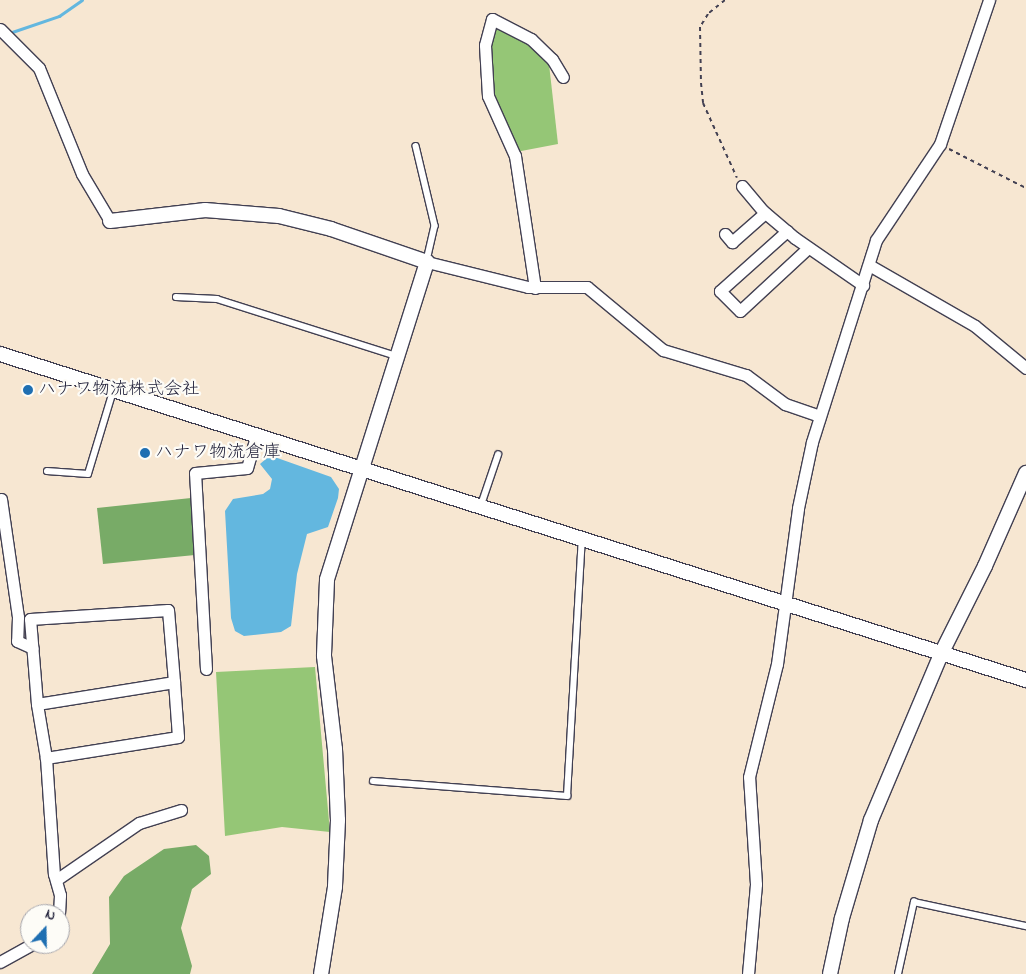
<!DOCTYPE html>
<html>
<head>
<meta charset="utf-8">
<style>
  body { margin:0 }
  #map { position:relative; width:1026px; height:974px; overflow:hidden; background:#f7e7d2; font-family:"Indie Flower","Klee One",sans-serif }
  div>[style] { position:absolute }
  .green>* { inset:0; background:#95c676 }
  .forest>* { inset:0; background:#78ab67 }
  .water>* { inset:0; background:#63b7df }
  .stream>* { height:3px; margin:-1.5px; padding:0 1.5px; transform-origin:1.5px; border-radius:1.5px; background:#63b7df }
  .path>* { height:2px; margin-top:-1px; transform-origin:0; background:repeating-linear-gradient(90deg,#424052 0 4px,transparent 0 8px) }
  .roads { filter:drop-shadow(1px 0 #424052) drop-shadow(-1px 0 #424052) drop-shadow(0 1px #424052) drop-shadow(0 -1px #424052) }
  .service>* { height:5.5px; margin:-2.75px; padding:0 2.75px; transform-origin:2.75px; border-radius:2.75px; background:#fff }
  .minor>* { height:11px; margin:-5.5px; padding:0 5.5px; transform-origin:5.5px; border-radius:5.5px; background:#fff }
  .tertiary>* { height:14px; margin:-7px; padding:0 7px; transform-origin:7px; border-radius:7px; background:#fff }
  .dots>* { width:14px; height:14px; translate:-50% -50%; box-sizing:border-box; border:2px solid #fdfcf7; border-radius:50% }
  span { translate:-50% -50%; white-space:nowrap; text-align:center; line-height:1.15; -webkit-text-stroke:4.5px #fdfcf7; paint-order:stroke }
  .poi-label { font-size:18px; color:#22223b }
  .left { translate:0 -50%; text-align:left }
  .north { position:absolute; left:20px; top:904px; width:50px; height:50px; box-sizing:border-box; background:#fdfcf7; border:1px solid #a5a5ac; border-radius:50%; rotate:21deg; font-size:14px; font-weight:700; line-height:20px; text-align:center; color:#22223b }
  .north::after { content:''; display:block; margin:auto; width:18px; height:22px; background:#1f6fb2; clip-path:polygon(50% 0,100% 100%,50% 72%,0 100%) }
</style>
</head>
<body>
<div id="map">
  <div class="green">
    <i style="clip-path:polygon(497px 26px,530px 42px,549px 64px,558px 144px,516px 152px,494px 92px,490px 67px,489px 48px)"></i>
    <i style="clip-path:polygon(315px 667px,330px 832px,282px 827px,225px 836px,216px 672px)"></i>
  </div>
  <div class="forest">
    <i style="clip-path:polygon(191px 498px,195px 555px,103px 564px,97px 508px)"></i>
    <i style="clip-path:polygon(196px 845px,209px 856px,211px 874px,192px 889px,181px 928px,192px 966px,190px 974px,92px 974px,110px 944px,109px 897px,124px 876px,164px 849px)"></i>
  </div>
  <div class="water">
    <i style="clip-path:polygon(266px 454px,331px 477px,339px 489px,338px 498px,328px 527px,307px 534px,297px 574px,291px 626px,281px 632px,244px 636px,235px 631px,231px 618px,225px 511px,233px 499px,263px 494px,270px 489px,272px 479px,260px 464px,268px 457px)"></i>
  </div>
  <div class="stream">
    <i style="left:12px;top:32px;width:50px;rotate:-18.8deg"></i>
    <i style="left:59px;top:16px;width:28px;rotate:-35deg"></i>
  </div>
  <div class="path">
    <i style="left:725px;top:0;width:22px;rotate:141deg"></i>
    <i style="left:708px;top:14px;width:15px;rotate:122deg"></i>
    <i style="left:700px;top:27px;width:56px;rotate:89deg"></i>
    <i style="left:701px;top:83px;width:20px;rotate:84deg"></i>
    <i style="left:703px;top:103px;width:82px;rotate:65.6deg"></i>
    <i style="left:949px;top:149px;width:86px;rotate:26.9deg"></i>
  </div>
  <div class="roads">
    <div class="service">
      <i style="left:416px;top:146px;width:82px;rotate:76.6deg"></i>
      <i style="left:435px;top:226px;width:37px;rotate:103deg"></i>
      <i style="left:176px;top:297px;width:41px;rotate:2.8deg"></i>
      <i style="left:217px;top:299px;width:189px;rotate:17.6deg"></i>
      <i style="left:47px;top:471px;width:41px;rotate:4.2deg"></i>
      <i style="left:88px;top:474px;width:87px;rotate:-73.2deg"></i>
      <i style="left:481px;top:505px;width:53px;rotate:-71.2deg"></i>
      <i style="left:373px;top:781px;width:195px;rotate:4.4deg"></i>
      <i style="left:567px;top:796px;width:257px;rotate:-86.7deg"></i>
      <i style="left:898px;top:974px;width:74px;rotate:-77.5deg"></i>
      <i style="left:914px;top:902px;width:115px;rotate:12.1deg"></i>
    </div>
    <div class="minor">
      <i style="left:0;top:29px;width:55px;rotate:45deg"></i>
      <i style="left:39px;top:68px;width:114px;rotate:67.9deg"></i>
      <i style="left:82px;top:174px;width:55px;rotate:59.2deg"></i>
      <i style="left:742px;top:186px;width:33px;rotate:50deg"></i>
      <i style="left:763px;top:211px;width:42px;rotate:40.2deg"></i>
      <i style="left:795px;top:238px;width:83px;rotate:34.7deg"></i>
      <i style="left:787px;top:231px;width:90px;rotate:138.2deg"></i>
      <i style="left:720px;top:291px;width:28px;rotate:45deg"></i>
      <i style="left:740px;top:311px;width:93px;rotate:-42.8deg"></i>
      <i style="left:725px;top:234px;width:11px;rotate:49deg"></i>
      <i style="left:732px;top:242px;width:44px;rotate:-41.3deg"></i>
      <i style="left:427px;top:262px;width:104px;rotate:13.9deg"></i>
      <i style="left:528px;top:287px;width:59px"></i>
      <i style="left:587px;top:287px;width:99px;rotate:39.7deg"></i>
      <i style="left:663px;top:350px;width:87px;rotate:16.8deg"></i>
      <i style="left:746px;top:375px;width:49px;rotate:36.6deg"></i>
      <i style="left:785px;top:404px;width:36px;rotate:19deg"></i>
      <i style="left:869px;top:265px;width:122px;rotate:29.9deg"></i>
      <i style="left:975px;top:326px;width:66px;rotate:39.5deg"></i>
      <i style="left:535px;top:288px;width:134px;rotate:-98.6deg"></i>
      <i style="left:515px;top:156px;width:66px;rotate:-114.2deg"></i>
      <i style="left:488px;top:96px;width:51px;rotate:-93.4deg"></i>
      <i style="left:485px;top:45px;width:27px;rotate:-75deg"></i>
      <i style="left:492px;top:19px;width:44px;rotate:27.1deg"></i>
      <i style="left:531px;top:39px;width:29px;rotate:44deg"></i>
      <i style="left:552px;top:59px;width:21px;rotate:59deg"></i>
      <i style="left:1px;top:499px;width:119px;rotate:81.8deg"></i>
      <i style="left:18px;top:617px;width:24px;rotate:92deg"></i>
      <i style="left:17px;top:641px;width:17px;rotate:24deg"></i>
      <i style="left:206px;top:669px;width:196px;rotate:-93.2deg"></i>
      <i style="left:195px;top:473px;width:52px;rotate:-5.5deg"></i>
      <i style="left:247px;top:468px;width:35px;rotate:-74deg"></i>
      <i style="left:174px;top:682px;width:55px;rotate:85.8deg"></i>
      <i style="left:178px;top:737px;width:134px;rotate:171deg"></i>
      <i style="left:46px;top:758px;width:55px;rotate:-99.5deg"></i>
      <i style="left:37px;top:704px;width:139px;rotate:-9.1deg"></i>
      <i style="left:37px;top:704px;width:85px;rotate:-94.7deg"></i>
      <i style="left:30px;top:619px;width:138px;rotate:-3.7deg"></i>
      <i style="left:168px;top:610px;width:72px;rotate:85.2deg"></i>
      <i style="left:46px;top:758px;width:116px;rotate:86.1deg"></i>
      <i style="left:54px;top:874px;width:22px;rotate:74deg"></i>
      <i style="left:60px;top:895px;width:19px;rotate:93deg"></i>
      <i style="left:56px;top:880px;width:101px;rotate:-34.5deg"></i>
      <i style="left:139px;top:823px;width:44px;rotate:-17.2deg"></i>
      <i style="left:0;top:962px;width:38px;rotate:-29deg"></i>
      <i style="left:748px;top:974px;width:90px;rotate:-84.9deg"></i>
      <i style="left:756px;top:884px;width:107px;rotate:-93.7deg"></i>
      <i style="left:749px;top:777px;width:116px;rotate:-76.1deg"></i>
      <i style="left:777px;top:664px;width:157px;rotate:-82.3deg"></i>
      <i style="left:798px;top:508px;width:67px;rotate:-78deg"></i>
      <i style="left:812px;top:442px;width:212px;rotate:-72.4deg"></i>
      <i style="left:876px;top:240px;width:115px;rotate:-56.3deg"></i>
      <i style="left:940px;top:144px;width:152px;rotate:-71.2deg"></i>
    </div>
    <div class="tertiary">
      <i style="left:110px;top:221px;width:96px;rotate:-6.6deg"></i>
      <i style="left:205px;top:210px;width:74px;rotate:4.6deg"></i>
      <i style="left:279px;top:216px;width:54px;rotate:14deg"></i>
      <i style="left:331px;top:229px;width:102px;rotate:19deg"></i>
      <i style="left:427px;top:262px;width:333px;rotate:107.5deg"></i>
      <i style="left:327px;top:580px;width:76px;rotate:92.3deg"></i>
      <i style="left:324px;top:656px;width:94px;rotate:83.3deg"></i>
      <i style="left:335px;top:749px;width:71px;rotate:87.6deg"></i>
      <i style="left:338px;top:820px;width:67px;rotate:92.6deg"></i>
      <i style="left:335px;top:887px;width:88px;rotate:99.1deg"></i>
      <i style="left:0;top:354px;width:1077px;rotate:17.63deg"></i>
      <i style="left:830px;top:974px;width:57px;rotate:-77.9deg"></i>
      <i style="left:842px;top:918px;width:102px;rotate:-73.5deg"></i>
      <i style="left:871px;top:820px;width:182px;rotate:-67.1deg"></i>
      <i style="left:942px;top:652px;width:96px;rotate:-63.4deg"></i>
      <i style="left:985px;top:566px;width:102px;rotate:-66.2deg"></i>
    </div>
  </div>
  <div class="dots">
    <i style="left:28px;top:390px;background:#1f6fb2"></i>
    <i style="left:145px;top:453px;background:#1f6fb2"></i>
  </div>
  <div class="poi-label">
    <span class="left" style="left:38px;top:390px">ハナワ物流株式会社</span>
    <span class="left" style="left:155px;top:453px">ハナワ物流倉庫</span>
  </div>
  <div class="north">N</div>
</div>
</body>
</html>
